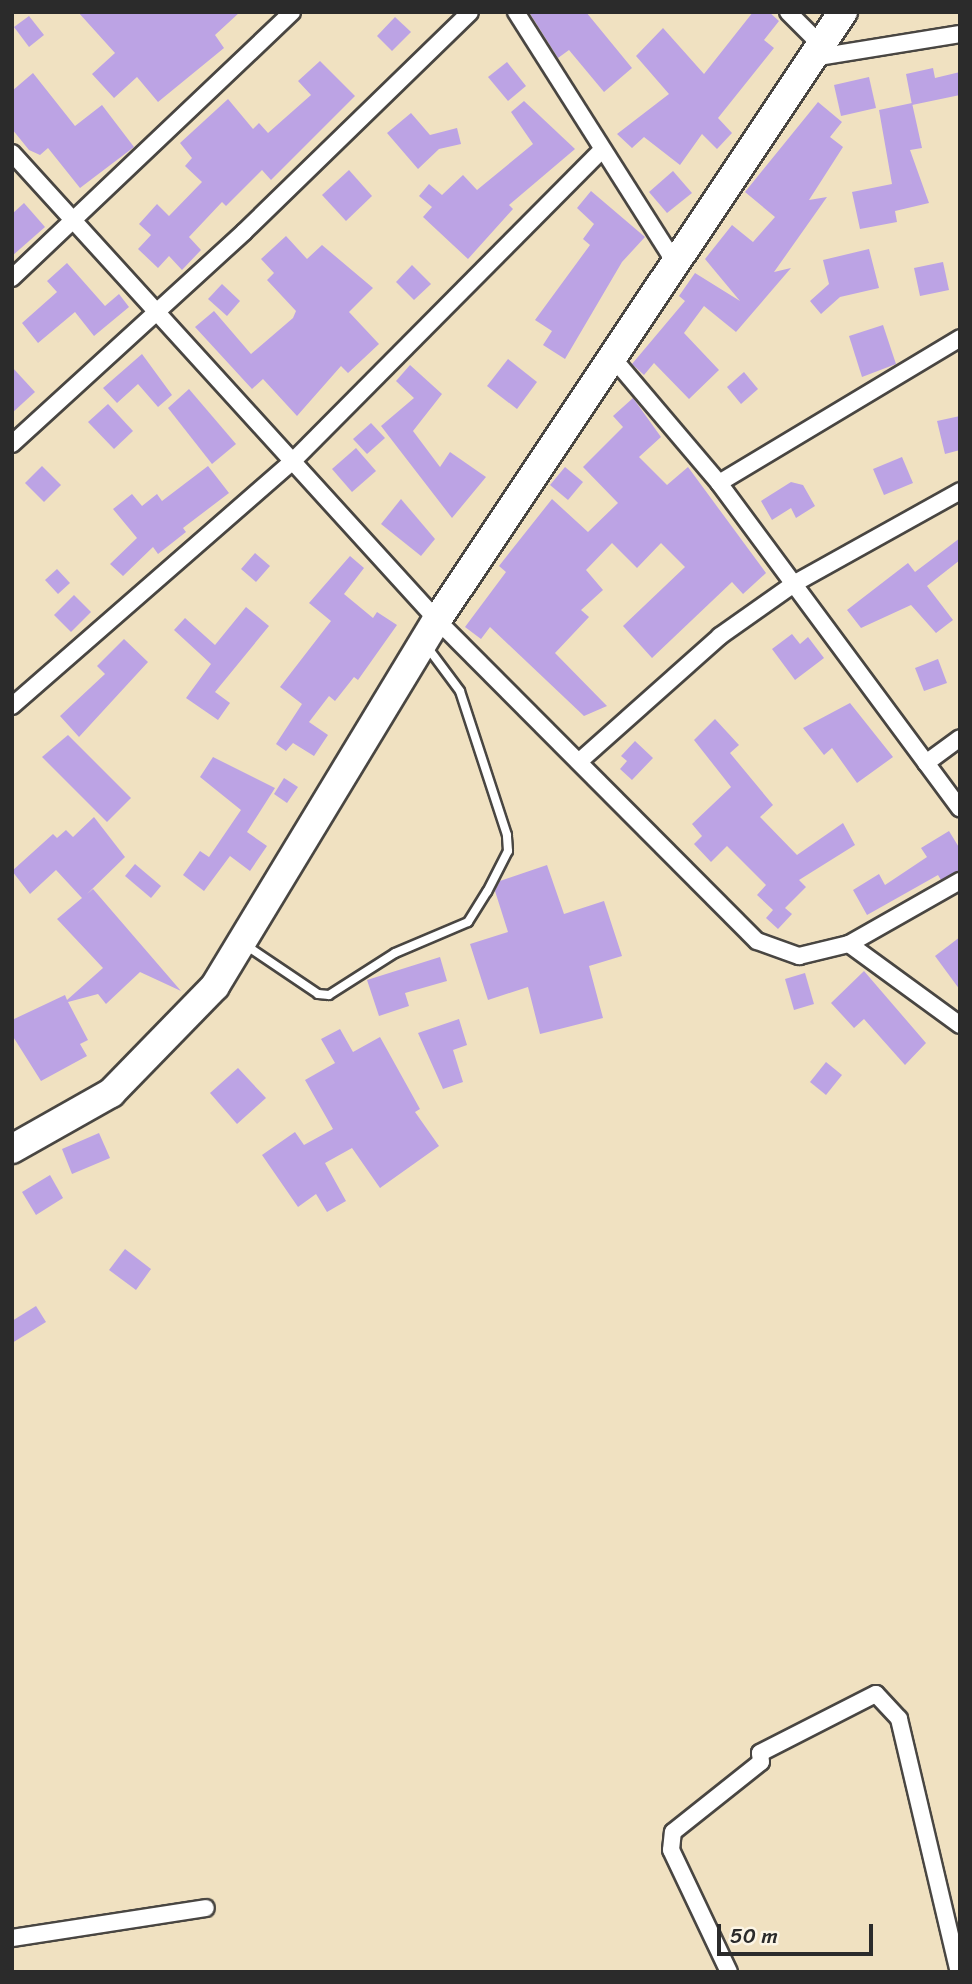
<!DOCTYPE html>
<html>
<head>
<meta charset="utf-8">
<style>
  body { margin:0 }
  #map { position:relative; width:972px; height:1984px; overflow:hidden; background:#f0e1c1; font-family:Sriracha,sans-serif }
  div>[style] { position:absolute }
  .building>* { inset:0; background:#bca3e4 }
  .roads { filter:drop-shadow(2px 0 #494642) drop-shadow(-2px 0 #494642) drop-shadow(0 2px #494642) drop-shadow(0 -2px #494642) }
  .service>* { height:8px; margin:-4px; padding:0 4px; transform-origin:4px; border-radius:4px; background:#fff }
  .minor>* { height:16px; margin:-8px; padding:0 8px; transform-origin:8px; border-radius:8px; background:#fff }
  .trunk>* { height:28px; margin:-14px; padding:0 14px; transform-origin:14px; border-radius:14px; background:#fff }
  span { translate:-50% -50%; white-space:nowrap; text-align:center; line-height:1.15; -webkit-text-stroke:7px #fcf5e5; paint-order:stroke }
  .frame { position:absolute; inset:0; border:14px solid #2b2b2b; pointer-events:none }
  .scale { position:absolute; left:717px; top:1924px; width:156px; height:32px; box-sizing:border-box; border:4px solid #2b2b2b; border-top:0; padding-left:9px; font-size:21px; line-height:24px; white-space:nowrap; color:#2b2b2b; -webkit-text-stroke:5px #fcf5e5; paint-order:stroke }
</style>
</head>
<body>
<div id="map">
  <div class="building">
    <i style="clip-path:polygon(78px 12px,240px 12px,215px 35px,224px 48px,158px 102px,137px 77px,114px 98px,92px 74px,115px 53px)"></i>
    <i style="clip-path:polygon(529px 12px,586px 12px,632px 68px,604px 92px,569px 50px,558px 58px)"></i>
    <i style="clip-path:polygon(753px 12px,769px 12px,779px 21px,764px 40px,774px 48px,718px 118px,732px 133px,717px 149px,702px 134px,680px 165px,644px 137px,632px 148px,617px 134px,669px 94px,636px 56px,663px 28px,704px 74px)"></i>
    <i style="clip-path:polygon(29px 16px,44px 35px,29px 47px,14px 27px)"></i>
    <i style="clip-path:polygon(395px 17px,411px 32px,392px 51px,377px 36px)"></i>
    <i style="clip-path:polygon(320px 61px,355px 96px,271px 180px,262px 170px,226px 206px,222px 202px,189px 237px,201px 250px,182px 270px,169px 256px,158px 268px,138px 249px,151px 235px,139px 224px,157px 204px,169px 216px,202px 182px,185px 166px,192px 158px,180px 143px,228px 99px,253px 129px,259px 123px,268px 133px,311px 95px,298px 81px)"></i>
    <i style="clip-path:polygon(507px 62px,526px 86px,508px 101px,488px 77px)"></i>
    <i style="clip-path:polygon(933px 68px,935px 78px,960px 72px,960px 95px,912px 105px,906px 74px)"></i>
    <i style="clip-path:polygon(33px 73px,75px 126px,102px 105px,134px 147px,80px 188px,48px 148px,40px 155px,29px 150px,12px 129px,12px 91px)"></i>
    <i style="clip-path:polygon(869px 77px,876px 108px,841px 116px,834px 85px)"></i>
    <i style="clip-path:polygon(524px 101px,575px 149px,509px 205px,513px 209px,468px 259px,423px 217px,432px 207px,419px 196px,429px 184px,442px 195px,463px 175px,477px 190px,533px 144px,511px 112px)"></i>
    <i style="clip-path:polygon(818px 102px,842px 122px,830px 137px,843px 147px,809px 200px,827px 197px,774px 272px,791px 268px,736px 332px,704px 306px,684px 333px,719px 370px,689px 399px,654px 363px,644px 375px,632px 364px,685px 301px,679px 296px,695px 273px,740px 301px,705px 259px,732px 225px,753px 242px,775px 217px,745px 192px)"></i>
    <i style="clip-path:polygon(912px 103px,922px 148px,910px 150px,929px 203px,895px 211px,897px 222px,860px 229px,852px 192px,892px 184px,879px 110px)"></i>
    <i style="clip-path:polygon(411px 113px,430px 135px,457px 128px,461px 144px,439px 149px,418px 169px,387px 133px)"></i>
    <i style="clip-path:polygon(349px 170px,372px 196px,346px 221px,322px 195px)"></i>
    <i style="clip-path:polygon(673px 171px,692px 193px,667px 213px,649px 192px)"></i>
    <i style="clip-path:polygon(591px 191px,645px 237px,622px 262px,565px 359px,543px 345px,552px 331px,535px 320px,590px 245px,583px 239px,594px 224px,577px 208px)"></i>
    <i style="clip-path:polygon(24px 203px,45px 227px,12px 256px,12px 214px)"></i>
    <i style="clip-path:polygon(286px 236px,307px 259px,322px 245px,373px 288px,349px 312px,379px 344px,348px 373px,341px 366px,297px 416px,263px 379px,252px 389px,195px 327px,214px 311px,251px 354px,293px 318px,296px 311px,267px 280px,274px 273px,261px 259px)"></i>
    <i style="clip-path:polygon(869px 249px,879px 288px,840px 297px,821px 314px,810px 301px,829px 284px,823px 260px)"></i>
    <i style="clip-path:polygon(943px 262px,949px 290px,920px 296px,914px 268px)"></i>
    <i style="clip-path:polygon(67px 263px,105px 306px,119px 294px,129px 307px,94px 336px,75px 312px,38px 343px,22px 323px,57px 292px,47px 281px)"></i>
    <i style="clip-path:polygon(412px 265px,431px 284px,414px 300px,396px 282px)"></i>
    <i style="clip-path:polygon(222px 284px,240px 301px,227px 316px,208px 299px)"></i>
    <i style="clip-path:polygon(883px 325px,896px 364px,862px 377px,849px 336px)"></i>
    <i style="clip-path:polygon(142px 354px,172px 395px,158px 407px,138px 384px,117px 403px,103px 388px)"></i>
    <i style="clip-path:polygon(508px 359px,537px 382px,517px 409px,487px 386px)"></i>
    <i style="clip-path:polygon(410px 365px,442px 394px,413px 431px,440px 467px,450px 452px,486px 477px,452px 518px,381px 426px,414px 398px,396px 381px)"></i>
    <i style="clip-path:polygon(12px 367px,35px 392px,12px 413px)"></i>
    <i style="clip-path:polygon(744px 372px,758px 389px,741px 404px,727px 387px)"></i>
    <i style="clip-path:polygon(189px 389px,236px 444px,212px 464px,168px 408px)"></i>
    <i style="clip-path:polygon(633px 398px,661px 437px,639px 457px,667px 485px,688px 467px,766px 573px,743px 594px,732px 582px,652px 658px,623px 626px,685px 567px,661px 543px,637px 568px,612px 543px,586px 570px,603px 590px,581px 610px,589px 617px,555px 653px,607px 706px,584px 716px,490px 627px,481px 639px,465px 627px,506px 572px,499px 566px,552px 499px,588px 532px,618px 503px,583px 467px,623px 427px,613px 416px)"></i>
    <i style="clip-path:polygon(108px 404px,133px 431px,114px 449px,88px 422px)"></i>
    <i style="clip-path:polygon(960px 416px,960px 450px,945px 454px,937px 421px)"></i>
    <i style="clip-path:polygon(371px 423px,385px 438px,367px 454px,353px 439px)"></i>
    <i style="clip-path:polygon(356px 448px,376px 471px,352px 492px,332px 469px)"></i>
    <i style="clip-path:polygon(902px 457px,913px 483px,884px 495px,873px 469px)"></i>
    <i style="clip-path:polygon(42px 466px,61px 485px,44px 502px,25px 483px)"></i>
    <i style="clip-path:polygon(208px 466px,229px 493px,183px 528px,186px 532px,158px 554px,153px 547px,123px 576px,110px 564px,137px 538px,113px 509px,132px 494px,142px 506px,157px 494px,162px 501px)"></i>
    <i style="clip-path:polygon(565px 467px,583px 482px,568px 500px,550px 485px)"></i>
    <i style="clip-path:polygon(791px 482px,803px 485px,815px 506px,796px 518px,791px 508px,772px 520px,761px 501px)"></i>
    <i style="clip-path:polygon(401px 499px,435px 539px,421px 556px,381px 524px)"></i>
    <i style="clip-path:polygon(960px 538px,960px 560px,927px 586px,953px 620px,936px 633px,911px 605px,861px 628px,847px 610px,908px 563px,915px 572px)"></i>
    <i style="clip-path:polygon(255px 553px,270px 566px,256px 582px,241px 569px)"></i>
    <i style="clip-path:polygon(350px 556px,364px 568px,344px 594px,373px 618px,377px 612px,397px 625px,358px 680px,354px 677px,335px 701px,329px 696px,309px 722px,328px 735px,314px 756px,293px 743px,286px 751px,276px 744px,302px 704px,280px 687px,331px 621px,309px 603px)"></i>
    <i style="clip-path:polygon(57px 569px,70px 583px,58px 594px,45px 580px)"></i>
    <i style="clip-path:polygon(74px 595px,91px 612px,71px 632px,54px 615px)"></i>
    <i style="clip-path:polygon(246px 607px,269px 626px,215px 692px,230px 703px,218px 720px,186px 698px,211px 664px,174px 630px,185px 618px,215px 645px)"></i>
    <i style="clip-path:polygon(792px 634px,800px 644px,808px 637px,824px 658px,795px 680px,772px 649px)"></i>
    <i style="clip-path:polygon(124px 639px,148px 662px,79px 737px,60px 716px,105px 674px,97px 666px)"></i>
    <i style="clip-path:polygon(938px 659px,947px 683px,924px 691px,915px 668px)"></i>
    <i style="clip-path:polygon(850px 703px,893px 757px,857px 783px,832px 748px,824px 755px,803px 728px)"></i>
    <i style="clip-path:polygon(715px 719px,739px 745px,730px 753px,773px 805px,760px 817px,797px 855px,843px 823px,855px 845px,799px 880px,806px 887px,785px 908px,792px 914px,778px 929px,766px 918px,773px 910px,757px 895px,766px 885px,727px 846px,711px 862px,694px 844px,702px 836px,692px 824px,731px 787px,694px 740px)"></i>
    <i style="clip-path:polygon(68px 735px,131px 798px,107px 822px,42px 757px)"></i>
    <i style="clip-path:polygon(635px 741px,653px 758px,632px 780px,620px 769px,627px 761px,621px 756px)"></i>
    <i style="clip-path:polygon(213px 757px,275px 788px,247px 832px,267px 846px,250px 871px,230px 856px,204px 891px,183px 875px,200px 851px,209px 857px,241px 810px,200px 777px)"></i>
    <i style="clip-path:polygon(284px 778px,298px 787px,287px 803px,274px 794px)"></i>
    <i style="clip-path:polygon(94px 817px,125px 857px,87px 894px,93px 889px,181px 991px,140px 972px,106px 1004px,98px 994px,68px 1002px,88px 1040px,80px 1044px,87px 1056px,41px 1081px,12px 1035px,12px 1020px,65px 995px,67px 1000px,103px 968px,57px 919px,82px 898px,56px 870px,30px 894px,12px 871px,53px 834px,57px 838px,66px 830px,73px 837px)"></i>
    <i style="clip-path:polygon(949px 831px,960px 849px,960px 871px,941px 880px,938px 875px,867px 915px,853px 890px,879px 874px,885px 885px,927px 857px,921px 848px)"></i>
    <i style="clip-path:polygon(135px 864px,161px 886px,151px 898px,125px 876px)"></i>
    <i style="clip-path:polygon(547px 865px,564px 914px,604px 901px,622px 956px,589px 966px,603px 1018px,540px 1034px,528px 987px,488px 1000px,470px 944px,508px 932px,495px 891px,500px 881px)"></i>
    <i style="clip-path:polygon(960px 937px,960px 990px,935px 956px)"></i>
    <i style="clip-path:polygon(440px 957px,447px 981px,405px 993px,409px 1006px,379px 1016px,367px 980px)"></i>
    <i style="clip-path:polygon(864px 971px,926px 1043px,905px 1065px,864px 1019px,854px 1028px,831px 1003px)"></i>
    <i style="clip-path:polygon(805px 973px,814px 1004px,794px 1010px,785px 979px)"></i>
    <i style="clip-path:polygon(459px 1019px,467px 1045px,453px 1050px,463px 1082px,443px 1089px,418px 1033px)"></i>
    <i style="clip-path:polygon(340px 1029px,353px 1052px,380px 1037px,420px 1109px,415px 1112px,439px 1146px,380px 1188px,352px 1148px,325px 1163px,346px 1201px,327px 1212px,316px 1194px,298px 1207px,262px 1155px,295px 1132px,304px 1145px,333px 1129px,305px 1080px,335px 1063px,321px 1039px)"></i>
    <i style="clip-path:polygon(826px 1062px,842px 1075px,826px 1095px,810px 1082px)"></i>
    <i style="clip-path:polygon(238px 1068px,266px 1098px,237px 1124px,210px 1093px)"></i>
    <i style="clip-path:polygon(99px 1133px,110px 1158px,72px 1174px,62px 1149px)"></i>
    <i style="clip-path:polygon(50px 1175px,63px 1198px,36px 1215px,22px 1192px)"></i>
    <i style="clip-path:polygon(125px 1249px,151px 1269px,136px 1290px,109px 1270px)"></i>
    <i style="clip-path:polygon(36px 1306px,46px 1322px,12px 1343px,12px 1321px)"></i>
  </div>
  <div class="roads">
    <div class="service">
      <i style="left:244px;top:944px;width:89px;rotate:34deg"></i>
      <i style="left:318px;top:994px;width:11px;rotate:5deg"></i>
      <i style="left:329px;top:995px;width:78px;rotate:-32.5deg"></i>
      <i style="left:395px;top:953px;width:79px;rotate:-23deg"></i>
      <i style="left:468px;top:922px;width:36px;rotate:-58deg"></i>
      <i style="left:487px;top:892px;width:46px;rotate:-62.9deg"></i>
      <i style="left:508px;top:851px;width:16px;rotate:-94deg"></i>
      <i style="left:507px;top:835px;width:151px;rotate:-108.1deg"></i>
      <i style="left:460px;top:691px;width:54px;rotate:-126.7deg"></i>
    </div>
    <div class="minor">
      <i style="left:516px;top:12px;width:297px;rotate:57.6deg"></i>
      <i style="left:788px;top:12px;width:47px;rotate:45deg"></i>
      <i style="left:812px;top:58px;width:150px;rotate:-9.2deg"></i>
      <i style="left:12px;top:153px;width:631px;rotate:47.7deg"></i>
      <i style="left:437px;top:620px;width:453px;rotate:45.1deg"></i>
      <i style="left:757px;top:941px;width:45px;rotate:19.7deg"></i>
      <i style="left:799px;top:956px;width:51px;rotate:-13.5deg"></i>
      <i style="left:849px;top:944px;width:128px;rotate:-29.6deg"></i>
      <i style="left:12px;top:278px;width:386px;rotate:-43.5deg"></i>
      <i style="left:613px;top:358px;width:164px;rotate:49.7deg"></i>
      <i style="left:719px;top:483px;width:405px;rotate:53.5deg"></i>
      <i style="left:12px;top:444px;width:314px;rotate:-42.4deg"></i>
      <i style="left:244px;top:232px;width:315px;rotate:-44.2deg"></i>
      <i style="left:719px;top:483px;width:281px;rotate:-31deg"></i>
      <i style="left:12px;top:706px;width:370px;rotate:-41.1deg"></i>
      <i style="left:291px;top:463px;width:440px;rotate:-45.2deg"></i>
      <i style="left:581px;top:760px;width:186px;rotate:-41.7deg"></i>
      <i style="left:720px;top:636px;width:92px;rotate:-35.2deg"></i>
      <i style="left:795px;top:583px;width:189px;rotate:-29.1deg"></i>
      <i style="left:926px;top:763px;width:42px;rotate:-36.3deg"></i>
      <i style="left:849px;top:944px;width:137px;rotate:36.1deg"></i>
      <i style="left:12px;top:1938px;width:196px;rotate:-8.8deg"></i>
      <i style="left:729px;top:1972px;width:135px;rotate:-115.4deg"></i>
      <i style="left:671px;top:1850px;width:18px;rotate:-84deg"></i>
      <i style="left:673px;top:1832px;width:112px;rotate:-38.5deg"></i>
      <i style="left:761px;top:1762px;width:9px;rotate:-96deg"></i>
      <i style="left:760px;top:1753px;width:130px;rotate:-27deg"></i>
      <i style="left:876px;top:1694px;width:34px;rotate:47deg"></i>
      <i style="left:899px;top:1719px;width:260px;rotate:76.7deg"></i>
    </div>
    <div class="trunk">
      <i style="left:12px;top:1149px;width:114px;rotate:-29.5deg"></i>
      <i style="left:111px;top:1093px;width:149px;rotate:-45.8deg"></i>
      <i style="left:215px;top:986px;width:428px;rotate:-58.8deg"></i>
      <i style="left:437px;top:620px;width:731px;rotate:-56.27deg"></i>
    </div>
  </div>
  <div class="frame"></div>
  <div class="scale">50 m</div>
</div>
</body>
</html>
